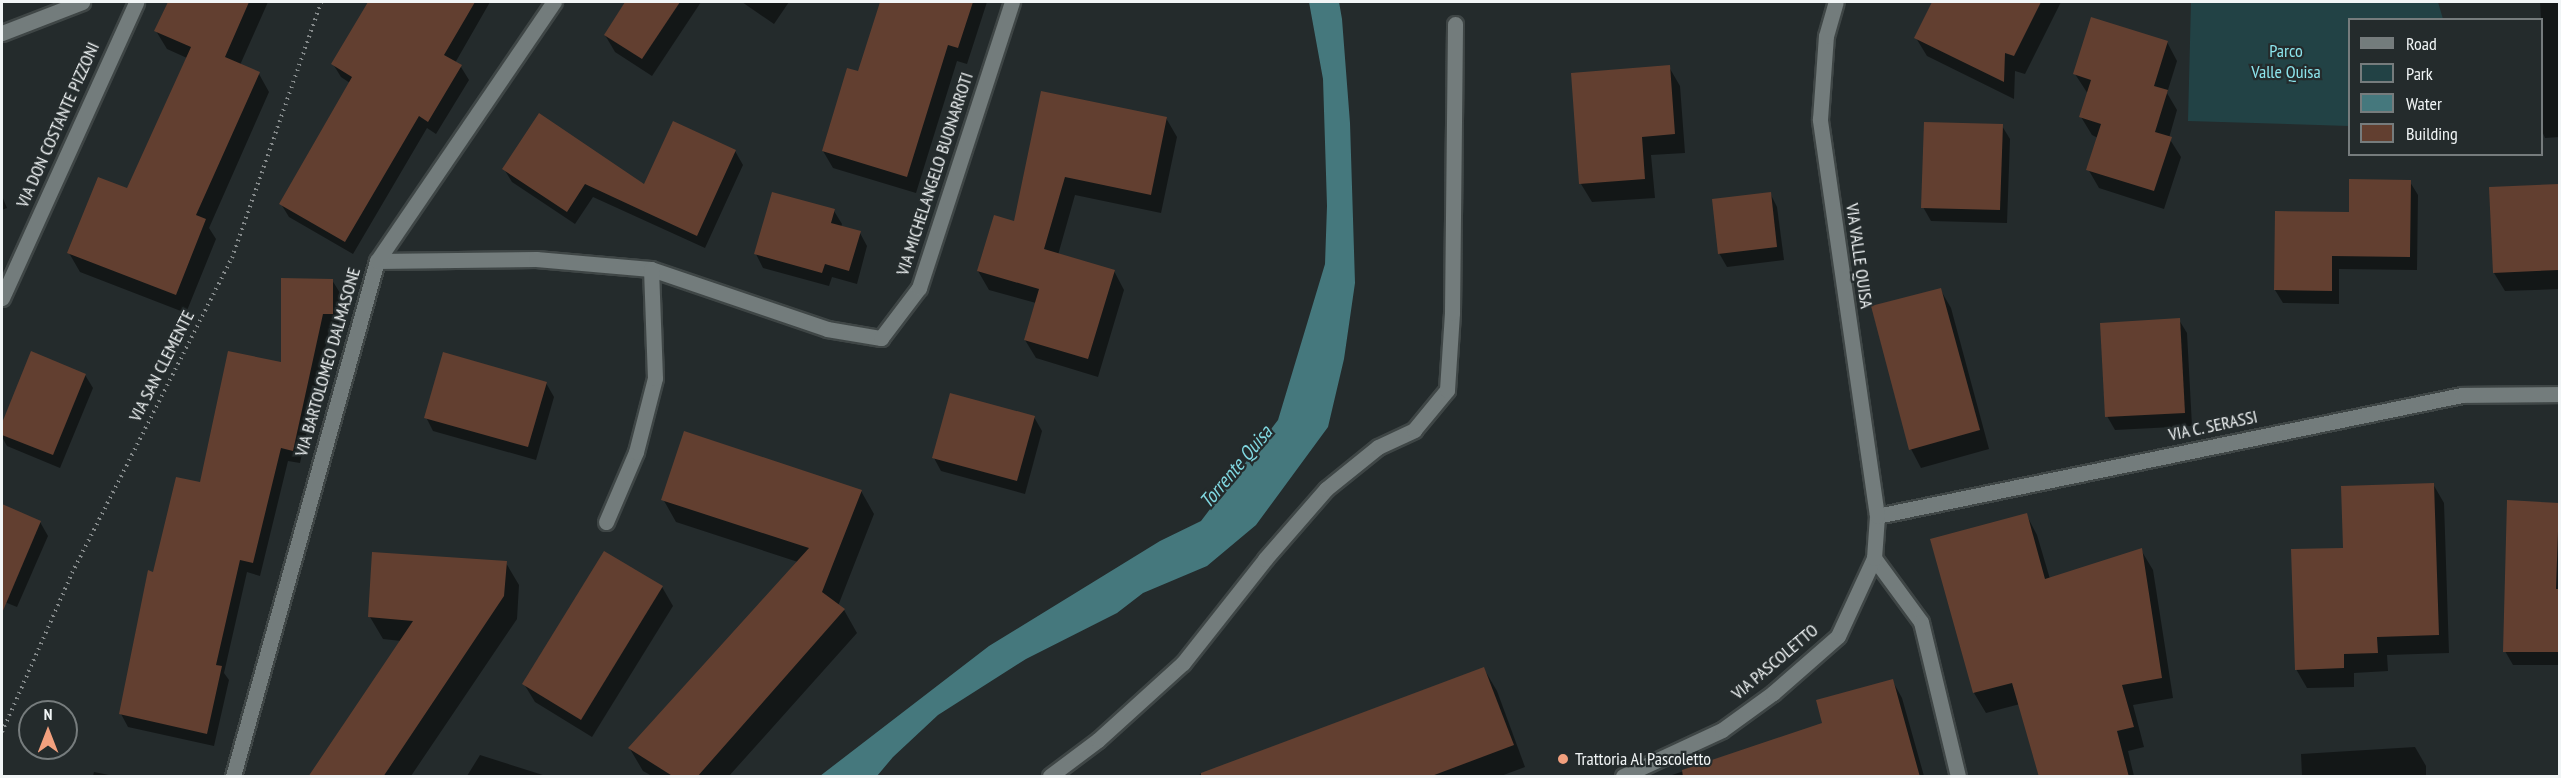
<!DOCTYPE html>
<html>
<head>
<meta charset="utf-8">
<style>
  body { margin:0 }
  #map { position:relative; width:2561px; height:778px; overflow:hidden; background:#242b2c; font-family:"PT Sans Narrow",sans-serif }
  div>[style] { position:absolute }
  .green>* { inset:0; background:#224245 }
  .water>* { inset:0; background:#45787d }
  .shadow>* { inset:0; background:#0007 }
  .building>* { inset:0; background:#623f30 }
  .path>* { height:4px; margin-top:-2px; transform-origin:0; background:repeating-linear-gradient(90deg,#858a8b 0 1.5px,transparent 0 6px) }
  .roads { filter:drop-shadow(2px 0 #3f4646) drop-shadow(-2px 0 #3f4646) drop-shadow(0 2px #3f4646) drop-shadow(0 -2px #3f4646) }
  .street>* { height:15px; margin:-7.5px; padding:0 7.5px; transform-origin:7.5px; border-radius:7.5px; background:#737c7c }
  .dots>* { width:16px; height:16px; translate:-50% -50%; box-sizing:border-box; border:3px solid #242b2c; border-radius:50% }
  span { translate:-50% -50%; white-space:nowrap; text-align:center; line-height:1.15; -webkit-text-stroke:4.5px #242b2c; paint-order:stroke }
  .park-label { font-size:18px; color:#8ce4ec }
  .street-label { font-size:18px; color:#f1f5f6 }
  .poi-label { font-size:18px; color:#f1f5f6 }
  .left { translate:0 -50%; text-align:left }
  .water-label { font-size:20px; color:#80d8e1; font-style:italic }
  .frame { position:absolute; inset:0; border:3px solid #f1f5f6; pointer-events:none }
  .legend { position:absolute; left:2348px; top:18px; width:195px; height:138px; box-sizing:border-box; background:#242b2c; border:2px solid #767c7d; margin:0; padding:8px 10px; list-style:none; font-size:18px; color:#f1f5f6 }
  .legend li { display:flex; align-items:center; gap:12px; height:30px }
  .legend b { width:30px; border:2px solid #767c7d }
  .north { position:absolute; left:18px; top:700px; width:60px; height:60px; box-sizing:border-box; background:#242b2c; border:2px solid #767c7d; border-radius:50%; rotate:0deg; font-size:16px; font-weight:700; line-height:24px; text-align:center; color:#f1f5f6 }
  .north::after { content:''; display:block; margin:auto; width:21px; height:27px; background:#f2a07e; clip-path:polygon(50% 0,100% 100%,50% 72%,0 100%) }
</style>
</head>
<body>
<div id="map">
  <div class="green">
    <i style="clip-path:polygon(2191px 2px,2438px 2px,2443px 19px,2350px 20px,2349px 126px,2188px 121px)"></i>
  </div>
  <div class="water">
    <i style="clip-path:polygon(1309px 2px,1339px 2px,1342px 19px,1350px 123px,1355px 283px,1344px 359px,1328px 427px,1256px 525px,1207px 566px,1143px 593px,1117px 613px,1026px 659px,938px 715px,893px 757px,877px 776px,820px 776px,989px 646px,1160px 541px,1201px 521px,1278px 420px,1325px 264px,1327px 206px,1323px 79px)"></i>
  </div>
  <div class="shadow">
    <i style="clip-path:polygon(169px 2px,268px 2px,240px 65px,259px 74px,269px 92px,209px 228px,216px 239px,186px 313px,80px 272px,69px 253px,128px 190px,187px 58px,167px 49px,156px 31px)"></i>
    <i style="clip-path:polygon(390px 2px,490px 2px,455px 63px,461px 67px,469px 80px,436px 134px,427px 128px,353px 254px,289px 217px,281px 204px,350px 83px,341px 77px,333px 64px,380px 19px)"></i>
    <i style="clip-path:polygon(627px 2px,701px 2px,652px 76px,615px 52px,605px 35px)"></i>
    <i style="clip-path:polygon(742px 2px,789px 2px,774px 24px)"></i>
    <i style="clip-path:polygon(881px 2px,987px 2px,967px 64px,957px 61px,916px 193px,833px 168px,823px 151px,859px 73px)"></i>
    <i style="clip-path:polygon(1934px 2px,2061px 2px,2025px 74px,2015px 71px,2014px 99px,1927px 56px,1916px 38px)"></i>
    <i style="clip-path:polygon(2540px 2px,2560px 2px,2560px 137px,2545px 138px,2542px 131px,2542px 20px,2529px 20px,2541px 19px)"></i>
    <i style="clip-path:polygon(2167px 42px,2177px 61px,2167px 93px,2177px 110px,2169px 138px,2181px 157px,2164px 209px,2099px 188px,2088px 169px,2098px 138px,2092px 135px,2081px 117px,2088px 94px,2075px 74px)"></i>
    <i style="clip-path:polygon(1669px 67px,1680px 86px,1685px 153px,1651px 155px,1655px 198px,1592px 202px,1581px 184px)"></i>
    <i style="clip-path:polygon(1042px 93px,1166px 118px,1177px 137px,1161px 213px,1075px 195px,1058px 255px,1114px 271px,1124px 290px,1098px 377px,1036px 358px,1025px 340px,1036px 303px,989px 290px,978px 271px,1015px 222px)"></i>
    <i style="clip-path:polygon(2002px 126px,2010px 139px,2007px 223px,1931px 221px,1923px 207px)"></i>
    <i style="clip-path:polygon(735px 151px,743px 165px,705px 248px,593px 197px,575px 224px,512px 182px,504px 169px,645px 186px)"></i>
    <i style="clip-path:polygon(2410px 182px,2418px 195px,2417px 270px,2339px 269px,2339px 304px,2283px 303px,2275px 290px,2276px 213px,2350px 214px)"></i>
    <i style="clip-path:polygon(2560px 186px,2560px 289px,2505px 291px,2494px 273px,2490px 188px)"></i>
    <i style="clip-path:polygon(1770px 193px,1777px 207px,1784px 260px,1727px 267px,1719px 253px)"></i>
    <i style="clip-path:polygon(2px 196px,7px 208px,2px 210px)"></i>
    <i style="clip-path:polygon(834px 211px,842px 224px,841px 227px,860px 233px,867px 246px,857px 284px,832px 277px,829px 286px,763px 268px,756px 254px)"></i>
    <i style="clip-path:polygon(332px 280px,340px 293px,339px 327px,330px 326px,300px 463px,288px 461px,260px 576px,247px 572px,224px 673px,229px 680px,214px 746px,128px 727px,121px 714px,154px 573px,201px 484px,282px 364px)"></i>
    <i style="clip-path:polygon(1940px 289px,1951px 308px,1989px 449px,1921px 468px,1911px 449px)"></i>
    <i style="clip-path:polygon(2179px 320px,2187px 333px,2192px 426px,2115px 430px,2107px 416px)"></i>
    <i style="clip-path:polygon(32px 353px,85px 375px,93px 388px,60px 468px,7px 446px,2px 437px,2px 427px)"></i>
    <i style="clip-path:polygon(546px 383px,554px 397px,536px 460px,433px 431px,426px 417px)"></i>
    <i style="clip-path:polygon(1034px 417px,1042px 431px,1025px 494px,941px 471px,934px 458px)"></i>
    <i style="clip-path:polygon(2433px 484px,2444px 503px,2449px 653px,2387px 655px,2388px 671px,2354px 673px,2354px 687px,2307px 688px,2296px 669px,2344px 550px)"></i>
    <i style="clip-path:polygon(861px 491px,874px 514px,838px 606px,844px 610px,857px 633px,729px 776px,652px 776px,643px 771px,630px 749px,798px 562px,676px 522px,663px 499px)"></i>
    <i style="clip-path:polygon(2508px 502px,2560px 504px,2560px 665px,2513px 665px,2505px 651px)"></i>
    <i style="clip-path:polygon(2px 506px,40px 522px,48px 536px,17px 607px,2px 601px)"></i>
    <i style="clip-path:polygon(2026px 514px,2037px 535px,2050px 579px,2141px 550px,2153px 570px,2173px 698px,2133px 705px,2144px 747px,2128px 751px,2134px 776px,2040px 776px,2020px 704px,1986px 713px,1974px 693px)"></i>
    <i style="clip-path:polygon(506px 563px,519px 585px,517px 619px,411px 776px,310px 776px,401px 641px,383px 639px,370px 617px)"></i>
    <i style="clip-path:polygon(662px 587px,673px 606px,592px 737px,535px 702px,524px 684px)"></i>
    <i style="clip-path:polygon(1484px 669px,1497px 691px,1525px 767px,1501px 776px,1196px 776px)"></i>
    <i style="clip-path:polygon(1892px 680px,1902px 698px,1924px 776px,1669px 776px,1824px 724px)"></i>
    <i style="clip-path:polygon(2415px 747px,2426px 766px,2426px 776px,2302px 776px,2301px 754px)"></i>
    <i style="clip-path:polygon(480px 755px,546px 776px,547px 776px,467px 776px)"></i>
    <i style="clip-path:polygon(94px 772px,114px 776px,93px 776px)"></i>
  </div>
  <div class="building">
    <i style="clip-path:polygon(168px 2px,249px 2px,225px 57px,260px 72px,196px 215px,206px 219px,176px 295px,67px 253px,98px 177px,127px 188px,191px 47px,154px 31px)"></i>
    <i style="clip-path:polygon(368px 2px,475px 2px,444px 55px,462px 65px,428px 122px,419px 116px,345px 242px,279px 204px,352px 77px,331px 64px)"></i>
    <i style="clip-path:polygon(625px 2px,680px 2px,642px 59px,604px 35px)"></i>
    <i style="clip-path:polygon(880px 2px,973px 2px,958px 48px,948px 45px,907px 177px,822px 151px,847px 68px,858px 71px)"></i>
    <i style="clip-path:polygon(1932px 2px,2041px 2px,2014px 56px,2005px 53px,2004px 82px,1914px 38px)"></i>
    <i style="clip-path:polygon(2091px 17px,2168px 41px,2154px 86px,2168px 90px,2155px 132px,2172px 137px,2154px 191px,2086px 170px,2101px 124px,2079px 117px,2091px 80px,2073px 74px)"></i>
    <i style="clip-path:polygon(1670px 65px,1675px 134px,1642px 137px,1645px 179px,1579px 184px,1571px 73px)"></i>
    <i style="clip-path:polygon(1041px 91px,1167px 117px,1151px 195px,1065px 177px,1044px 249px,1115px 270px,1088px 359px,1024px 340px,1039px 289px,977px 271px,994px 215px,1014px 221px)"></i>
    <i style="clip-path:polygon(539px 113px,644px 184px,673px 121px,736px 150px,697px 236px,585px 184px,567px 212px,502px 169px)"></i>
    <i style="clip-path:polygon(1924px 122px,2003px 124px,2000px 210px,1921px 208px)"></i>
    <i style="clip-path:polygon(2349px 179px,2411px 180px,2410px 257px,2332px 256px,2332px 291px,2274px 290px,2275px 211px,2349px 212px)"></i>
    <i style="clip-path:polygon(2559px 184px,2559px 270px,2493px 273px,2489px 187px)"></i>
    <i style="clip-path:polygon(772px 192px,835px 209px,831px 223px,861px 231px,849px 271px,825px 264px,822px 273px,754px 254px)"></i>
    <i style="clip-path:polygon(1771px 192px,1777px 247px,1718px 254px,1712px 199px)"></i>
    <i style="clip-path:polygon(281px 278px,333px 279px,333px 314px,323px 314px,293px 451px,281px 448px,253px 563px,240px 560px,216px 665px,222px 666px,207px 734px,119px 714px,148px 570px,153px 572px,176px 477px,200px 482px,228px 351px,281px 362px)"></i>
    <i style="clip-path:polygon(1941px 288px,1980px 430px,1909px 450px,1871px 306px)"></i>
    <i style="clip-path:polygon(2180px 318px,2185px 413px,2105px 417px,2100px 323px)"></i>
    <i style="clip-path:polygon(31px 351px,86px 374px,53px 455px,2px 435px,2px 423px)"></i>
    <i style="clip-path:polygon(443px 352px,547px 382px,528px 447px,424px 418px)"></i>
    <i style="clip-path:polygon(950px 393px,1035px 416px,1017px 481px,932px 458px)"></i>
    <i style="clip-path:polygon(684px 431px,862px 490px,822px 592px,845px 609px,697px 777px,674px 777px,628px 748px,809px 548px,661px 500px)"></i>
    <i style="clip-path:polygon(2434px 483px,2439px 635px,2377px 637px,2378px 653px,2344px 654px,2344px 668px,2295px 670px,2291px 549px,2343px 548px,2341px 486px)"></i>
    <i style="clip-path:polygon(2507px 500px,2559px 503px,2556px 589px,2559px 589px,2559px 652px,2503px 652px)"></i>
    <i style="clip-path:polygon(2px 504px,41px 521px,2px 613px)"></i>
    <i style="clip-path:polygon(2027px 513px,2045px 579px,2142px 548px,2162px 678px,2122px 685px,2134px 727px,2117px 731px,2129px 777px,2039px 777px,2012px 683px,1973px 693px,1930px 539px)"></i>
    <i style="clip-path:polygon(604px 551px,663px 586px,581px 720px,522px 684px)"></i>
    <i style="clip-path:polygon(372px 552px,507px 561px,504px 596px,383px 777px,308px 777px,413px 621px,368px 617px)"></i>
    <i style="clip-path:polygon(1484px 667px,1514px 745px,1429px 777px,1201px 777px,1201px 773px)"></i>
    <i style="clip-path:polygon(1893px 679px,1920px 777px,1683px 777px,1682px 770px,1822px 723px,1816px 700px)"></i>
  </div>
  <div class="path">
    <i style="left:2px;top:732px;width:174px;rotate:-66.2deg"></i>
    <i style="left:72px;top:573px;width:353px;rotate:-63.1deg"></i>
    <i style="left:232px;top:258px;width:271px;rotate:-70.8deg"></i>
  </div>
  <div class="roads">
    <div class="street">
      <i style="left:2px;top:33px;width:86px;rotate:-21.2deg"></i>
      <i style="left:377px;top:261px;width:159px;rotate:-0.7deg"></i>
      <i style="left:536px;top:259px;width:115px;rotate:5deg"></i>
      <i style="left:651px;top:269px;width:186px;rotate:18.8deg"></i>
      <i style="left:827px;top:329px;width:55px;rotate:9.5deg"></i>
      <i style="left:881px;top:338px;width:63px;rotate:-52.8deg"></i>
      <i style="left:919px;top:288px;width:301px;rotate:-72deg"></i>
      <i style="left:2px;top:298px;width:325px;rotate:-65.6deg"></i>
      <i style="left:1877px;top:516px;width:597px;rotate:-11.69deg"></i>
      <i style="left:2462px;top:395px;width:98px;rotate:-0.6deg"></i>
      <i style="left:606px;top:522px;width:76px;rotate:-66.8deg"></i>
      <i style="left:636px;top:452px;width:76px;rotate:-75.6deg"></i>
      <i style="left:655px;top:378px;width:109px;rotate:-92.1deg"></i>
      <i style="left:1874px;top:558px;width:79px;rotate:53.7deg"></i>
      <i style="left:1921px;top:622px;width:158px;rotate:76.5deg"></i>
      <i style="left:233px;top:776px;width:535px;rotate:-74.38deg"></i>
      <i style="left:377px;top:261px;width:314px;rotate:-55.7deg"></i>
      <i style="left:1050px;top:776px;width:60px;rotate:-36.9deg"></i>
      <i style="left:1098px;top:740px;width:115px;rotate:-42.2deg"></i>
      <i style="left:1183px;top:663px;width:132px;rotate:-51.7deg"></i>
      <i style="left:1265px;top:559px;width:93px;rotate:-48.9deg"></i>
      <i style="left:1326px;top:489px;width:67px;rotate:-38.9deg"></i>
      <i style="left:1378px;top:447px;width:40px;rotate:-25deg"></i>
      <i style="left:1414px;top:430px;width:52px;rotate:-50.5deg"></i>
      <i style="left:1447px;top:390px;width:77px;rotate:-86.3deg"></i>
      <i style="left:1452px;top:313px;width:289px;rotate:-89.4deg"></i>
      <i style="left:1623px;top:776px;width:109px;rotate:-24.9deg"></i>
      <i style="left:1722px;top:730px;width:63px;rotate:-36deg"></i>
      <i style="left:1773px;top:693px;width:86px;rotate:-41.2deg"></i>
      <i style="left:1838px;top:636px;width:86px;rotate:-65.2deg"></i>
      <i style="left:1874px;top:558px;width:42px;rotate:-85.9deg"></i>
      <i style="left:1877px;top:516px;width:401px;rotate:-98.2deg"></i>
      <i style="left:1820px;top:119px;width:83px;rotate:-85.9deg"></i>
      <i style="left:1826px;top:36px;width:35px;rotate:-74deg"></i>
    </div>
  </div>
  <div class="dots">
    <i style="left:1563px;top:759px;background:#f2a07e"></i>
  </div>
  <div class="park-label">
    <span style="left:2286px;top:62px">Parco<br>Valle Quisa</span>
  </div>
  <div class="street-label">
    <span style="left:58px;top:125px;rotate:-66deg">VIA DON COSTANTE PIZZONI</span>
    <span style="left:935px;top:174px;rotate:-72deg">VIA MICHELANGELO BUONARROTI</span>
    <span style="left:1859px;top:256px;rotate:82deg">VIA VALLE QUISA</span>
    <span style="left:328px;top:362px;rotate:-74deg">VIA BARTOLOMEO DALMASONE</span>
    <span style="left:162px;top:366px;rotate:-63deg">VIA SAN CLEMENTE</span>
    <span style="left:2213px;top:426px;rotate:-12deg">VIA C. SERASSI</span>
    <span style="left:1775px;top:662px;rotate:-40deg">VIA PASCOLETTO</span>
  </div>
  <div class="poi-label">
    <span class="left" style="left:1575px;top:759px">Trattoria Al Pascoletto</span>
  </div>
  <div class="water-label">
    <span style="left:1236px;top:467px;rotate:-50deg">Torrente Quisa</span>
  </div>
  <div class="frame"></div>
  <ul class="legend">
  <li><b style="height:8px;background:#737c7c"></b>Road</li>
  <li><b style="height:16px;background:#224245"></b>Park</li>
  <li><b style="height:16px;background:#45787d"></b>Water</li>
  <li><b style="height:16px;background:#623f30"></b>Building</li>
  </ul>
  <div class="north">N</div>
</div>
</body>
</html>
